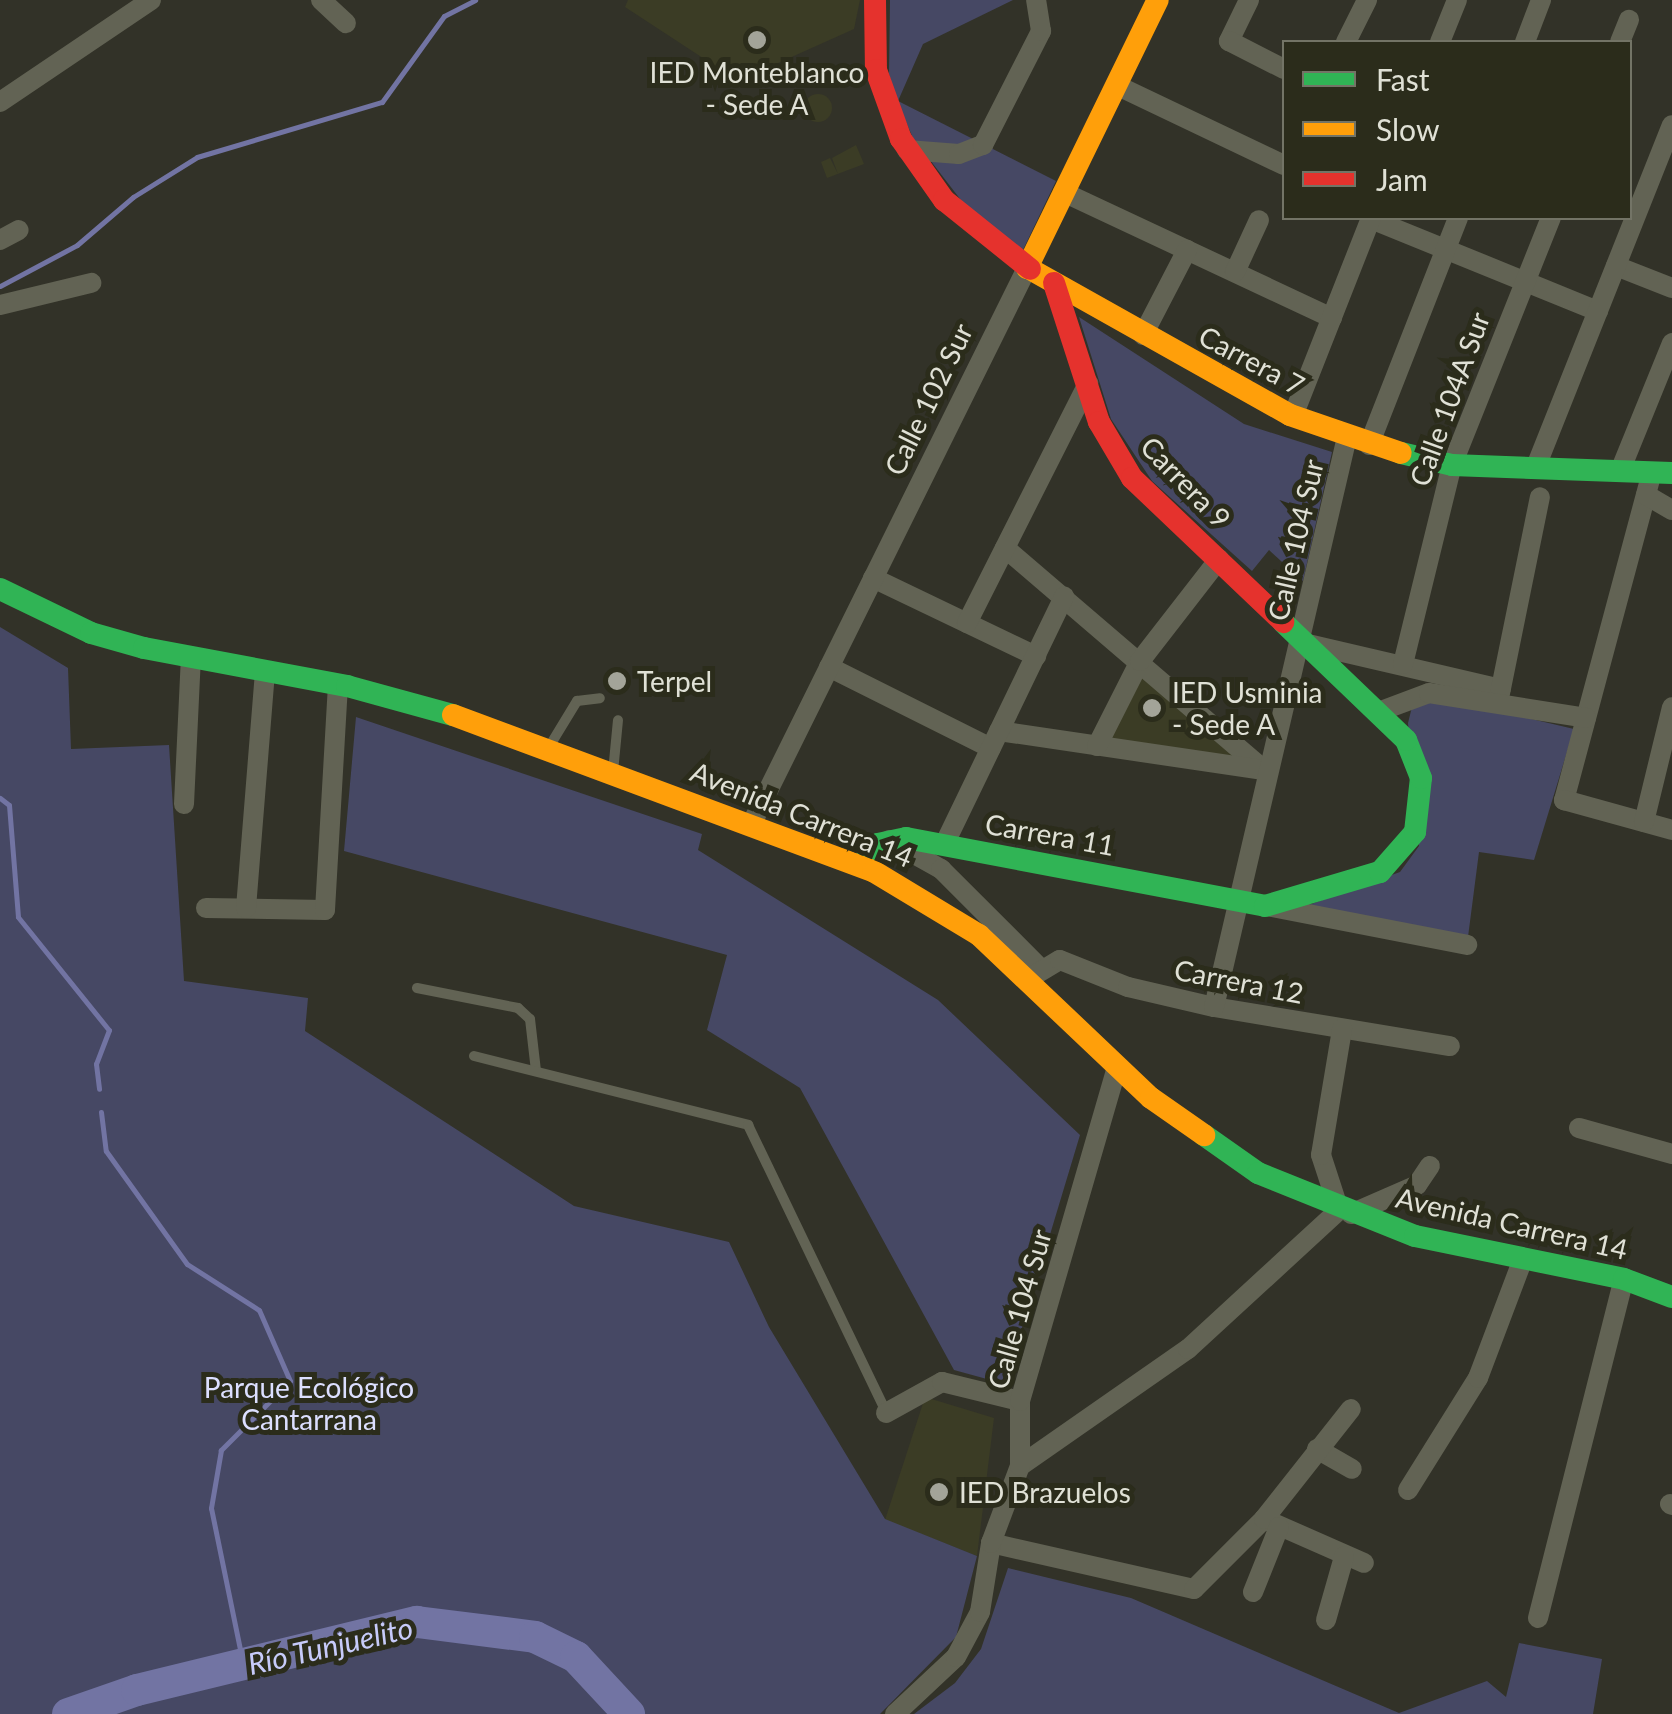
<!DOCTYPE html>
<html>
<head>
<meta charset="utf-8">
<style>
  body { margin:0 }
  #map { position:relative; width:1672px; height:1714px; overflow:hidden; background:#323228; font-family:Lato,sans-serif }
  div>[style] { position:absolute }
  .built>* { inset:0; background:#3b3c25 }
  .round { border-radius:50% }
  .green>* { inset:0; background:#464864 }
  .stream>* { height:5px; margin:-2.5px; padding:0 2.5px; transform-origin:2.5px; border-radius:2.5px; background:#7274a3 }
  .river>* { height:32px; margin:-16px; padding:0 16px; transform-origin:16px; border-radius:16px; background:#7274a3 }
  .lane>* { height:10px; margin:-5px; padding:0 5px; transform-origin:5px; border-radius:5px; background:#626354 }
  .street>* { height:20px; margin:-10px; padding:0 10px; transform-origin:10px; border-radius:10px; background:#626354 }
  .fast>* { height:22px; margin:-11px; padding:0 11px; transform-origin:11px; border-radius:11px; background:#30b455 }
  .slow>* { height:22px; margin:-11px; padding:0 11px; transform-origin:11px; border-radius:11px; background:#ff9f0a }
  .jam>* { height:22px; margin:-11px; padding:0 11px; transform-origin:11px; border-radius:11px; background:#e5322d }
  .dots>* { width:28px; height:28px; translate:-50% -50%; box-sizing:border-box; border:5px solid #2b2c1b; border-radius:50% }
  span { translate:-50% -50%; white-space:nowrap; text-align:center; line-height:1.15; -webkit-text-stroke:10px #2b2c1b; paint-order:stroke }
  .poi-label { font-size:28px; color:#e0e1d6 }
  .left { translate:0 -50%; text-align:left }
  .street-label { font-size:28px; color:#e0e1d6 }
  .park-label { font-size:28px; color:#dcdfff }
  .water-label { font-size:30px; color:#c7cbfa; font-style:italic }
  .legend { position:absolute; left:1282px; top:40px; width:350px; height:180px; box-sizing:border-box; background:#2b2c1b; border:2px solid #737466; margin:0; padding:12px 18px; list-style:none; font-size:30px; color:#e0e1d6 }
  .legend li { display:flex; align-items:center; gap:20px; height:50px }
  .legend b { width:50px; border:2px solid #737466 }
</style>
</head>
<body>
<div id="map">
  <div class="built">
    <i style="clip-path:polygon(628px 0,860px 0,854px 29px,738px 81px,625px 7px)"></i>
    <i class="round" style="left:804px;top:94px;width:28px;height:28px"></i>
    <i style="clip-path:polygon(856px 145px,864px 164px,827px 178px,821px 162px,830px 158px,838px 174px,832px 158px)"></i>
    <i style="clip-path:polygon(1141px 675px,1243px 760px,1105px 741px)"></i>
    <i style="clip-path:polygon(925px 1397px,994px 1418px,977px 1556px,885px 1520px)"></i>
  </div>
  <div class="green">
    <i style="clip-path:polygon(890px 0,1013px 0,923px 44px,898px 101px,1056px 181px,1022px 252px,964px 204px,913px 138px,897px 101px,889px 74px)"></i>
    <i style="clip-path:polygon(1079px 317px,1244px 424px,1332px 452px,1303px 581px,1269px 550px,1252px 571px,1152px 481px,1111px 419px)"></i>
    <i style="clip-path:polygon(0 627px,68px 668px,71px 749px,169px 745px,184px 981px,308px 998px,305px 1031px,574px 1206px,729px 1242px,769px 1327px,885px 1519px,977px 1556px,956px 1637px,880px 1714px,0 1714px)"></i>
    <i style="clip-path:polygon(1442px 698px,1574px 729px,1534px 860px,1479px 852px,1468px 937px,1303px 907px,1400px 872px,1419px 846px,1408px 723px,1412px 707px)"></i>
    <i style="clip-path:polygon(356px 717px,702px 834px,698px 850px,938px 1000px,1080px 1135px,1005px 1384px,954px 1370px,800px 1088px,707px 1030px,727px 955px,344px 851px)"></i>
    <i style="clip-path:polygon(1008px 1568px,1131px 1598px,1399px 1713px,1487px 1681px,1506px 1697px,1519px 1643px,1602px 1659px,1593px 1714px,914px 1714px,955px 1683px,981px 1649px)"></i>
  </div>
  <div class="stream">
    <i style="left:0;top:286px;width:87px;rotate:-28deg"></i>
    <i style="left:77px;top:245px;width:74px;rotate:-40.6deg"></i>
    <i style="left:133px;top:197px;width:75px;rotate:-32deg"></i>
    <i style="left:197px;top:157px;width:193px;rotate:-16.6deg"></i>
    <i style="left:382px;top:102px;width:106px;rotate:-54.2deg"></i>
    <i style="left:444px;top:16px;width:35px;rotate:-27deg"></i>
    <i style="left:0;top:798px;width:11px;rotate:38deg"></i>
    <i style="left:9px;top:805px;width:112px;rotate:85.4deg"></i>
    <i style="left:18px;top:917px;width:145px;rotate:51.2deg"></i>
    <i style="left:109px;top:1030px;width:36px;rotate:111deg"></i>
    <i style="left:96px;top:1064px;width:25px;rotate:83deg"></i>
    <i style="left:101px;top:1112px;width:39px;rotate:83deg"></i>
    <i style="left:106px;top:1151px;width:139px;rotate:54.4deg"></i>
    <i style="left:187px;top:1264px;width:85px;rotate:32.6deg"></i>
    <i style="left:259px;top:1310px;width:77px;rotate:66.4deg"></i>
    <i style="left:290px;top:1381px;width:98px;rotate:135deg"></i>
    <i style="left:221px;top:1450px;width:59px;rotate:99.8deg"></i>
    <i style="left:211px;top:1508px;width:159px;rotate:78.4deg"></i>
  </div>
  <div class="river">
    <i style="left:68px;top:1714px;width:73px;rotate:-19.2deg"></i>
    <i style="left:137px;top:1690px;width:288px;rotate:-13.7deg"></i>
    <i style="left:417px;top:1622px;width:119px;rotate:7.2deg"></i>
    <i style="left:535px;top:1637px;width:46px;rotate:26deg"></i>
    <i style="left:576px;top:1657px;width:78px;rotate:47.1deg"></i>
  </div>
  <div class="lane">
    <i style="left:549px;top:747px;width:54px;rotate:-58.7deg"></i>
    <i style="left:577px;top:701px;width:23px;rotate:-7deg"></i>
    <i style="left:613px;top:772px;width:52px;rotate:-84.5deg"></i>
    <i style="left:417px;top:988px;width:103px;rotate:11.2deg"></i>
    <i style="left:518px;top:1008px;width:16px;rotate:43deg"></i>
    <i style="left:530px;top:1019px;width:52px;rotate:83.4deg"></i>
    <i style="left:474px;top:1056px;width:283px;rotate:14.1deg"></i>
    <i style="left:748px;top:1125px;width:318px;rotate:64.3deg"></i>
  </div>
  <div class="street">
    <i style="left:321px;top:0;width:34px;rotate:43deg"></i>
    <i style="left:1249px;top:0;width:46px;rotate:116deg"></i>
    <i style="left:1229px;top:41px;width:62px;rotate:27deg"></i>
    <i style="left:1346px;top:42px;width:47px;rotate:-63.4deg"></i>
    <i style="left:1440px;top:42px;width:45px;rotate:-68deg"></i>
    <i style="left:1525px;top:42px;width:45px;rotate:-69.1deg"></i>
    <i style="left:1620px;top:42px;width:24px;rotate:-68deg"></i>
    <i style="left:1116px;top:85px;width:186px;rotate:25.5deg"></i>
    <i style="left:0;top:102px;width:182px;rotate:-34deg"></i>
    <i style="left:907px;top:150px;width:52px;rotate:4.4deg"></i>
    <i style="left:959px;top:154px;width:26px;rotate:-21deg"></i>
    <i style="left:983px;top:145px;width:128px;rotate:-63deg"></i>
    <i style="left:1041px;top:31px;width:31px;rotate:-99deg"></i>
    <i style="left:1063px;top:192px;width:297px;rotate:25.1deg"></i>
    <i style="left:1371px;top:219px;width:245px;rotate:22.1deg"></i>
    <i style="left:0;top:240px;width:21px;rotate:-28deg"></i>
    <i style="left:1616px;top:266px;width:60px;rotate:21.4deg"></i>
    <i style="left:1235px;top:272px;width:57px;rotate:-65.2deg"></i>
    <i style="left:0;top:305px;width:94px;rotate:-13.6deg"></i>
    <i style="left:1143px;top:335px;width:96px;rotate:-62.6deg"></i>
    <i style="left:1293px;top:416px;width:213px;rotate:-68.5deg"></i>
    <i style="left:1369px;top:445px;width:244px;rotate:-68.6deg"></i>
    <i style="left:1535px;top:469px;width:370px;rotate:-68.3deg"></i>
    <i style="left:1620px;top:471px;width:138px;rotate:-67.9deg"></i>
    <i style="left:1652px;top:472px;width:340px;rotate:105deg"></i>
    <i style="left:1564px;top:800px;width:112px;rotate:15.5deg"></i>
    <i style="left:1646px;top:495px;width:30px;rotate:30deg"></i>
    <i style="left:1005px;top:548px;width:341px;rotate:40.6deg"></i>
    <i style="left:873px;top:578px;width:181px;rotate:25.6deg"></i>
    <i style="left:967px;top:623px;width:269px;rotate:-63.2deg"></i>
    <i style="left:1308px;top:644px;width:198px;rotate:13.1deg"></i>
    <i style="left:1403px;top:664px;width:205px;rotate:-76.2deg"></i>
    <i style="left:1452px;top:465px;width:266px;rotate:-68.2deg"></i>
    <i style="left:829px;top:667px;width:181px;rotate:26.6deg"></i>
    <i style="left:1498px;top:703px;width:210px;rotate:-78.5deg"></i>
    <i style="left:1378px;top:712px;width:54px;rotate:-20.4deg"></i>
    <i style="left:1429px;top:693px;width:159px;rotate:9deg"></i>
    <i style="left:999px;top:731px;width:266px;rotate:8.4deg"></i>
    <i style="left:1097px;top:746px;width:95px;rotate:-63.2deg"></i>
    <i style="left:1140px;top:661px;width:129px;rotate:-52.2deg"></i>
    <i style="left:184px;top:804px;width:147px;rotate:-87.3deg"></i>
    <i style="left:1644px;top:822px;width:118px;rotate:-76.3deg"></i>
    <i style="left:751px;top:825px;width:622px;rotate:-63.64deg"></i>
    <i style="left:889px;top:840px;width:60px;rotate:29.1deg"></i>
    <i style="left:941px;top:869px;width:139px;rotate:45deg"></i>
    <i style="left:944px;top:845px;width:276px;rotate:-64.2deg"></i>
    <i style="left:1267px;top:906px;width:204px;rotate:11deg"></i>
    <i style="left:206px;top:908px;width:119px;rotate:1deg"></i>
    <i style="left:325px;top:910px;width:225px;rotate:-86.7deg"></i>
    <i style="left:246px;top:908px;width:238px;rotate:-85.4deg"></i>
    <i style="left:1028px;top:979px;width:37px;rotate:-31deg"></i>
    <i style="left:1060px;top:960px;width:73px;rotate:21.7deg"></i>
    <i style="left:1128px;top:987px;width:88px;rotate:13.1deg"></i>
    <i style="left:1214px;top:1007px;width:239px;rotate:9.4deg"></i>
    <i style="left:1214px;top:1007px;width:585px;rotate:-76.87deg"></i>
    <i style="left:1579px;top:1128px;width:97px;rotate:15.6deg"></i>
    <i style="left:1351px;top:1214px;width:72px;rotate:-23.7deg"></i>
    <i style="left:1417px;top:1185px;width:23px;rotate:-56deg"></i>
    <i style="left:886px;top:1413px;width:64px;rotate:-29deg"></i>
    <i style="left:942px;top:1382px;width:80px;rotate:13.7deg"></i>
    <i style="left:1317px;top:1449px;width:40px;rotate:29.7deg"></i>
    <i style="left:1020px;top:1466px;width:205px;rotate:-34.9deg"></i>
    <i style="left:1188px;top:1349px;width:205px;rotate:-42.6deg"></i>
    <i style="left:1339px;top:1210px;width:58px;rotate:-108.1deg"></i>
    <i style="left:1321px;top:1155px;width:128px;rotate:-80.5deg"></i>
    <i style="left:1408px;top:1490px;width:132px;rotate:-58deg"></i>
    <i style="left:1478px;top:1378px;width:127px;rotate:-69.3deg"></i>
    <i style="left:1670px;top:1504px;width:2px;rotate:27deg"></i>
    <i style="left:1264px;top:1519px;width:109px;rotate:23.7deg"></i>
    <i style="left:991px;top:1543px;width:208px;rotate:12.8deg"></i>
    <i style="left:1194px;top:1589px;width:99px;rotate:-45deg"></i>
    <i style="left:1264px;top:1519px;width:140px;rotate:-51.7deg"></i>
    <i style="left:1253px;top:1592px;width:70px;rotate:-68.2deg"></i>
    <i style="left:1538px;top:1618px;width:350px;rotate:-75.8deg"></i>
    <i style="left:1326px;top:1620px;width:66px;rotate:-74.1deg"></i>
    <i style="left:895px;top:1714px;width:83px;rotate:-43.1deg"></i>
    <i style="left:956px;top:1657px;width:51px;rotate:-61.9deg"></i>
    <i style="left:980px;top:1612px;width:70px;rotate:-80.9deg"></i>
    <i style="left:991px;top:1543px;width:82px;rotate:-69.4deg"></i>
    <i style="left:1020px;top:1466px;width:65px;rotate:-90deg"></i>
    <i style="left:1020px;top:1401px;width:348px;rotate:-73.8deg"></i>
  </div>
  <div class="fast">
    <i style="left:1401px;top:453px;width:52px;rotate:13.2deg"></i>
    <i style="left:1452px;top:465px;width:220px;rotate:2.1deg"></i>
    <i style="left:0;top:589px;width:101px;rotate:25.8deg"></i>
    <i style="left:91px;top:633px;width:55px;rotate:15.8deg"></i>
    <i style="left:144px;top:648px;width:207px;rotate:10.6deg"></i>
    <i style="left:347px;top:686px;width:110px;rotate:15.3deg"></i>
    <i style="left:861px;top:866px;width:28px;rotate:-52deg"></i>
    <i style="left:878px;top:844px;width:29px;rotate:-12deg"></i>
    <i style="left:906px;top:838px;width:365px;rotate:10.7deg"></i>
    <i style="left:1265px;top:906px;width:120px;rotate:-16.5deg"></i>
    <i style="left:1380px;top:872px;width:53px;rotate:-48.8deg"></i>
    <i style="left:1415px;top:832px;width:54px;rotate:-83.7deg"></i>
    <i style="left:1421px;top:778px;width:41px;rotate:-111.5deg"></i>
    <i style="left:1406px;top:740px;width:170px;rotate:-136.2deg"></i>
    <i style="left:1204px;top:1135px;width:66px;rotate:35.1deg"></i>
    <i style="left:1258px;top:1173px;width:169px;rotate:21.9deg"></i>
    <i style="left:1415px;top:1236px;width:213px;rotate:11.6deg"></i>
    <i style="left:1624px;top:1279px;width:51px;rotate:20.6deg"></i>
  </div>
  <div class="slow">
    <i style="left:1027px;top:268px;width:298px;rotate:-64deg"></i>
    <i style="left:1030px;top:269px;width:298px;rotate:29.3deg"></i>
    <i style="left:1290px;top:415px;width:117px;rotate:18.9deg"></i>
    <i style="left:453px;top:715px;width:448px;rotate:20.4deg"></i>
    <i style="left:873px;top:871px;width:124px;rotate:31.1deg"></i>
    <i style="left:979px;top:935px;width:237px;rotate:43.5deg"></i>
    <i style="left:1151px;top:1098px;width:65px;rotate:34.9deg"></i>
  </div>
  <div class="jam">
    <i style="left:875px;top:0;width:70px;rotate:89.2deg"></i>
    <i style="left:876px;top:70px;width:73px;rotate:70.1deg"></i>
    <i style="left:901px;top:139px;width:75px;rotate:54.8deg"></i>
    <i style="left:944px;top:200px;width:110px;rotate:38.7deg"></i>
    <i style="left:1054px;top:283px;width:146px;rotate:72.1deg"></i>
    <i style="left:1099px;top:422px;width:65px;rotate:59.5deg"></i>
    <i style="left:1132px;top:478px;width:209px;rotate:43.6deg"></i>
  </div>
  <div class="dots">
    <i style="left:757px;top:40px;background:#a3a499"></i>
    <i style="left:617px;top:681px;background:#a3a499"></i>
    <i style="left:1152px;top:708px;background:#a3a499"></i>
    <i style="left:939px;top:1492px;background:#a3a499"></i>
  </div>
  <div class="poi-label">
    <span style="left:757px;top:88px">IED Monteblanco<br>- Sede A</span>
    <span class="left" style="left:637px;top:681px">Terpel</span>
    <span class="left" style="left:1172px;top:708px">IED Usminia<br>- Sede A</span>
    <span class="left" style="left:959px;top:1492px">IED Brazuelos</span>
  </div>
  <div class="street-label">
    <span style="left:1252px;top:360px;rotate:28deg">Carrera 7</span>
    <span style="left:928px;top:399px;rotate:-64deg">Calle 102 Sur</span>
    <span style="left:1449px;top:399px;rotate:-70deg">Calle 104A Sur</span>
    <span style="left:1186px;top:482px;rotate:46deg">Carrera 9</span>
    <span style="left:1295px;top:540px;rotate:-77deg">Calle 104 Sur</span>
    <span style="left:802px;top:814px;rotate:22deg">Avenida Carrera 14</span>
    <span style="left:1050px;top:834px;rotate:10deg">Carrera 11</span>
    <span style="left:1239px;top:981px;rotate:11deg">Carrera 12</span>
    <span style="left:1512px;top:1223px;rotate:13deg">Avenida Carrera 14</span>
    <span style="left:1019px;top:1309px;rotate:-74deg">Calle 104 Sur</span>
  </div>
  <div class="park-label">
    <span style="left:309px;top:1403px">Parque Ecológico<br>Cantarrana</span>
  </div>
  <div class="water-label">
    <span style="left:330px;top:1645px;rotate:-13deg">Río Tunjuelito</span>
  </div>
  <ul class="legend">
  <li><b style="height:12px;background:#30b455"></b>Fast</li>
  <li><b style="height:12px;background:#ff9f0a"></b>Slow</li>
  <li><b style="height:12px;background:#e5322d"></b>Jam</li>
  </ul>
</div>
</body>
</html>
